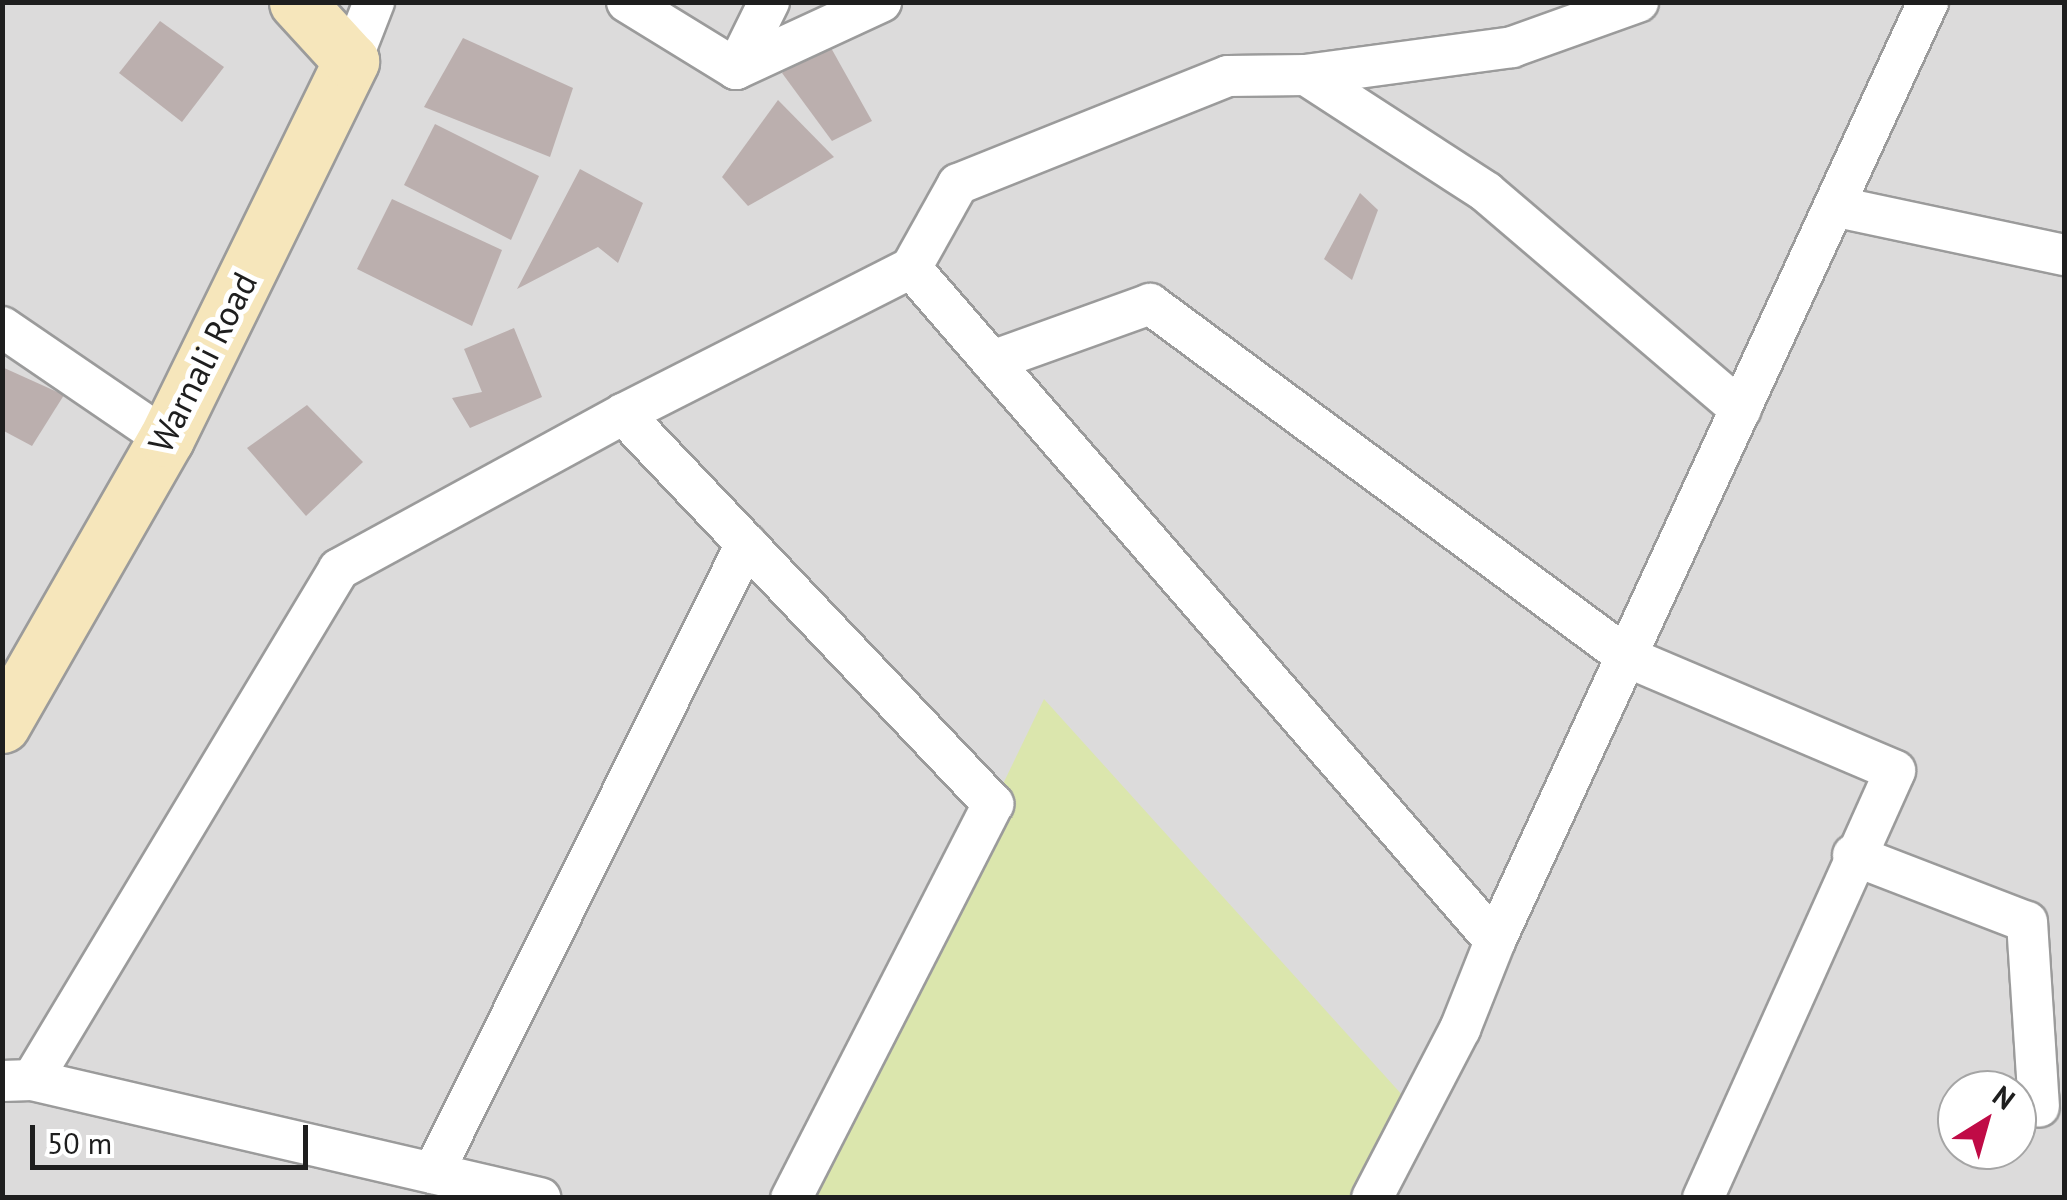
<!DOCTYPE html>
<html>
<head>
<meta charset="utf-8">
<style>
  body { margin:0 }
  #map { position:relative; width:2067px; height:1200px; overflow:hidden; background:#eee8e4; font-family:"PT Sans",sans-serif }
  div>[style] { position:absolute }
  .residential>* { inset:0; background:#dcdbdb }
  .grass>* { inset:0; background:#dbe6ad }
  .building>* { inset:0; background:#bbafae }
  .roads { filter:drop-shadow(2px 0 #9b9b9b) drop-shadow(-2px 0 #9b9b9b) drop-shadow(0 2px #9b9b9b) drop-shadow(0 -2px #9b9b9b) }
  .minor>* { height:40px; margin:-20px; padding:0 20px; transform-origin:20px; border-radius:20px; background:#fff }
  .secondary>* { height:55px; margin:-27.5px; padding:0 27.5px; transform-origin:27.5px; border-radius:27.5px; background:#f6e6bb }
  span { translate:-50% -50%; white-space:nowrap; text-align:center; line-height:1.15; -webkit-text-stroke:10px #fff; paint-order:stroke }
  .street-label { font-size:35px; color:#1e1e1e }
  .frame { position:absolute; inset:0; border:5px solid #1e1e1e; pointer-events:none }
  .north { position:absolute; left:1937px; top:1070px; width:100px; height:100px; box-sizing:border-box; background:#fff; border:2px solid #a5a5a5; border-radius:50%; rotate:37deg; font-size:28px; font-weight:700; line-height:40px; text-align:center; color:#1e1e1e }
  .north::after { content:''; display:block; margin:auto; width:35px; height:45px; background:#c00b46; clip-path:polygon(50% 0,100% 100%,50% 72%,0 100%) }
  .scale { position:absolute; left:30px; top:1125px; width:278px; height:45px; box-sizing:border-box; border:5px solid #1e1e1e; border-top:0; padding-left:12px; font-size:30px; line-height:35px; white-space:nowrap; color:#1e1e1e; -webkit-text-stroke:8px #fff; paint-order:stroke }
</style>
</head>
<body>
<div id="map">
  <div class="residential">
    <i style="clip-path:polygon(evenodd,2px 3px,2064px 3px,2064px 1197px,3px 1197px,2px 3px,1957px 1090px,2017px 1090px,2017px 1150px,1957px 1150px,1957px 1090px)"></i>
  </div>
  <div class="grass">
    <i style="clip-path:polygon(1044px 699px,1404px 1097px,1355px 1197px,823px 1198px,807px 1190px)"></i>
  </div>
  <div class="building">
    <i style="clip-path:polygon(160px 21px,224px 67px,182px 122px,119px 73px)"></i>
    <i style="clip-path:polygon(463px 38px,573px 88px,550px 157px,424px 107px)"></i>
    <i style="clip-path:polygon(826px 39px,872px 121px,832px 141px,782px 73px)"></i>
    <i style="clip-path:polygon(778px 100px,834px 157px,748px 206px,722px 177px)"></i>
    <i style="clip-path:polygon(435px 124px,539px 176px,511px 240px,404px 185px)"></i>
    <i style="clip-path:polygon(580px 169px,643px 203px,618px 263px,598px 247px,517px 289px)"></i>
    <i style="clip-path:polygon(1360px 193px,1378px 210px,1352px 280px,1324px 259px)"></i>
    <i style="clip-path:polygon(392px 199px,502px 250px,472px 326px,357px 269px)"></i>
    <i style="clip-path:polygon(514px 328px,542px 397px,470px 428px,452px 398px,482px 392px,464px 349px)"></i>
    <i style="clip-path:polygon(2px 367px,64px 395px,32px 446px,2px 430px)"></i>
    <i style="clip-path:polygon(307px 405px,363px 462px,306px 516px,247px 448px)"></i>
  </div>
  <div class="roads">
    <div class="minor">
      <i style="left:627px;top:2px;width:128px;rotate:31.6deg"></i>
      <i style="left:736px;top:69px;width:75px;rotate:-63.8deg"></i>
      <i style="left:351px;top:61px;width:63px;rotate:-68.7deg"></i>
      <i style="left:736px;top:69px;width:160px;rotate:-24.8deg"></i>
      <i style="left:1306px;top:75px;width:208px;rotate:-7.7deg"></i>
      <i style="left:1512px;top:47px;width:134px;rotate:-19.7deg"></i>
      <i style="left:1838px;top:207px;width:231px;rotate:12deg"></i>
      <i style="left:911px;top:268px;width:96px;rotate:-60.8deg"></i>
      <i style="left:958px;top:184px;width:291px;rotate:-21.8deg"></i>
      <i style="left:1228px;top:76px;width:78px;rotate:-0.7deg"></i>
      <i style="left:1306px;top:75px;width:215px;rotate:33deg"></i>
      <i style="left:1486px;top:192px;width:335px;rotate:40.5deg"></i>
      <i style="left:2px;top:327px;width:199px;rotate:34.3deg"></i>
      <i style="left:992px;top:361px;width:168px;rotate:-19.8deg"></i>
      <i style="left:1150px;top:304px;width:593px;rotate:36.5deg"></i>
      <i style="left:1627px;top:657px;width:291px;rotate:23deg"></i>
      <i style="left:1895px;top:771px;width:468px;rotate:114.2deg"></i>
      <i style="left:623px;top:414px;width:323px;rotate:-26.9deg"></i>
      <i style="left:911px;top:268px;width:891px;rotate:49.05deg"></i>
      <i style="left:1495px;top:941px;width:1034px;rotate:-65.24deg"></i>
      <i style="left:1853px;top:855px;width:186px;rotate:21.1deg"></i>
      <i style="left:2027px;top:922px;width:185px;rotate:86.3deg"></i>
      <i style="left:32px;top:1080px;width:596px;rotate:-59deg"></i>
      <i style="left:339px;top:569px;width:324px;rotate:-28.6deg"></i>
      <i style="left:623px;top:414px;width:538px;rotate:46.51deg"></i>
      <i style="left:993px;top:804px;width:443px;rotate:117.1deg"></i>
      <i style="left:2px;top:1081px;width:30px;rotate:-2deg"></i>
      <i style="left:32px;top:1080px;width:522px;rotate:13.08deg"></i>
      <i style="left:433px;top:1173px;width:703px;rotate:-63.54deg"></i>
      <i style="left:1372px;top:1198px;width:191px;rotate:-62.5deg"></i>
      <i style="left:1460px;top:1029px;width:95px;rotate:-68.3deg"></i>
    </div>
    <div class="secondary">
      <i style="left:2px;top:725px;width:330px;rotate:-60.2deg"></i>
      <i style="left:166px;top:439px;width:421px;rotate:-63.9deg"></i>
      <i style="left:351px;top:61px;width:80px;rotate:-132.5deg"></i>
    </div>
  </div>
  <div class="street-label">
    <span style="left:202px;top:362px;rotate:-63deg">Warnali Road</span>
  </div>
  <div class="frame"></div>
  <div class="north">N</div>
  <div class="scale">50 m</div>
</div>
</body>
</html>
